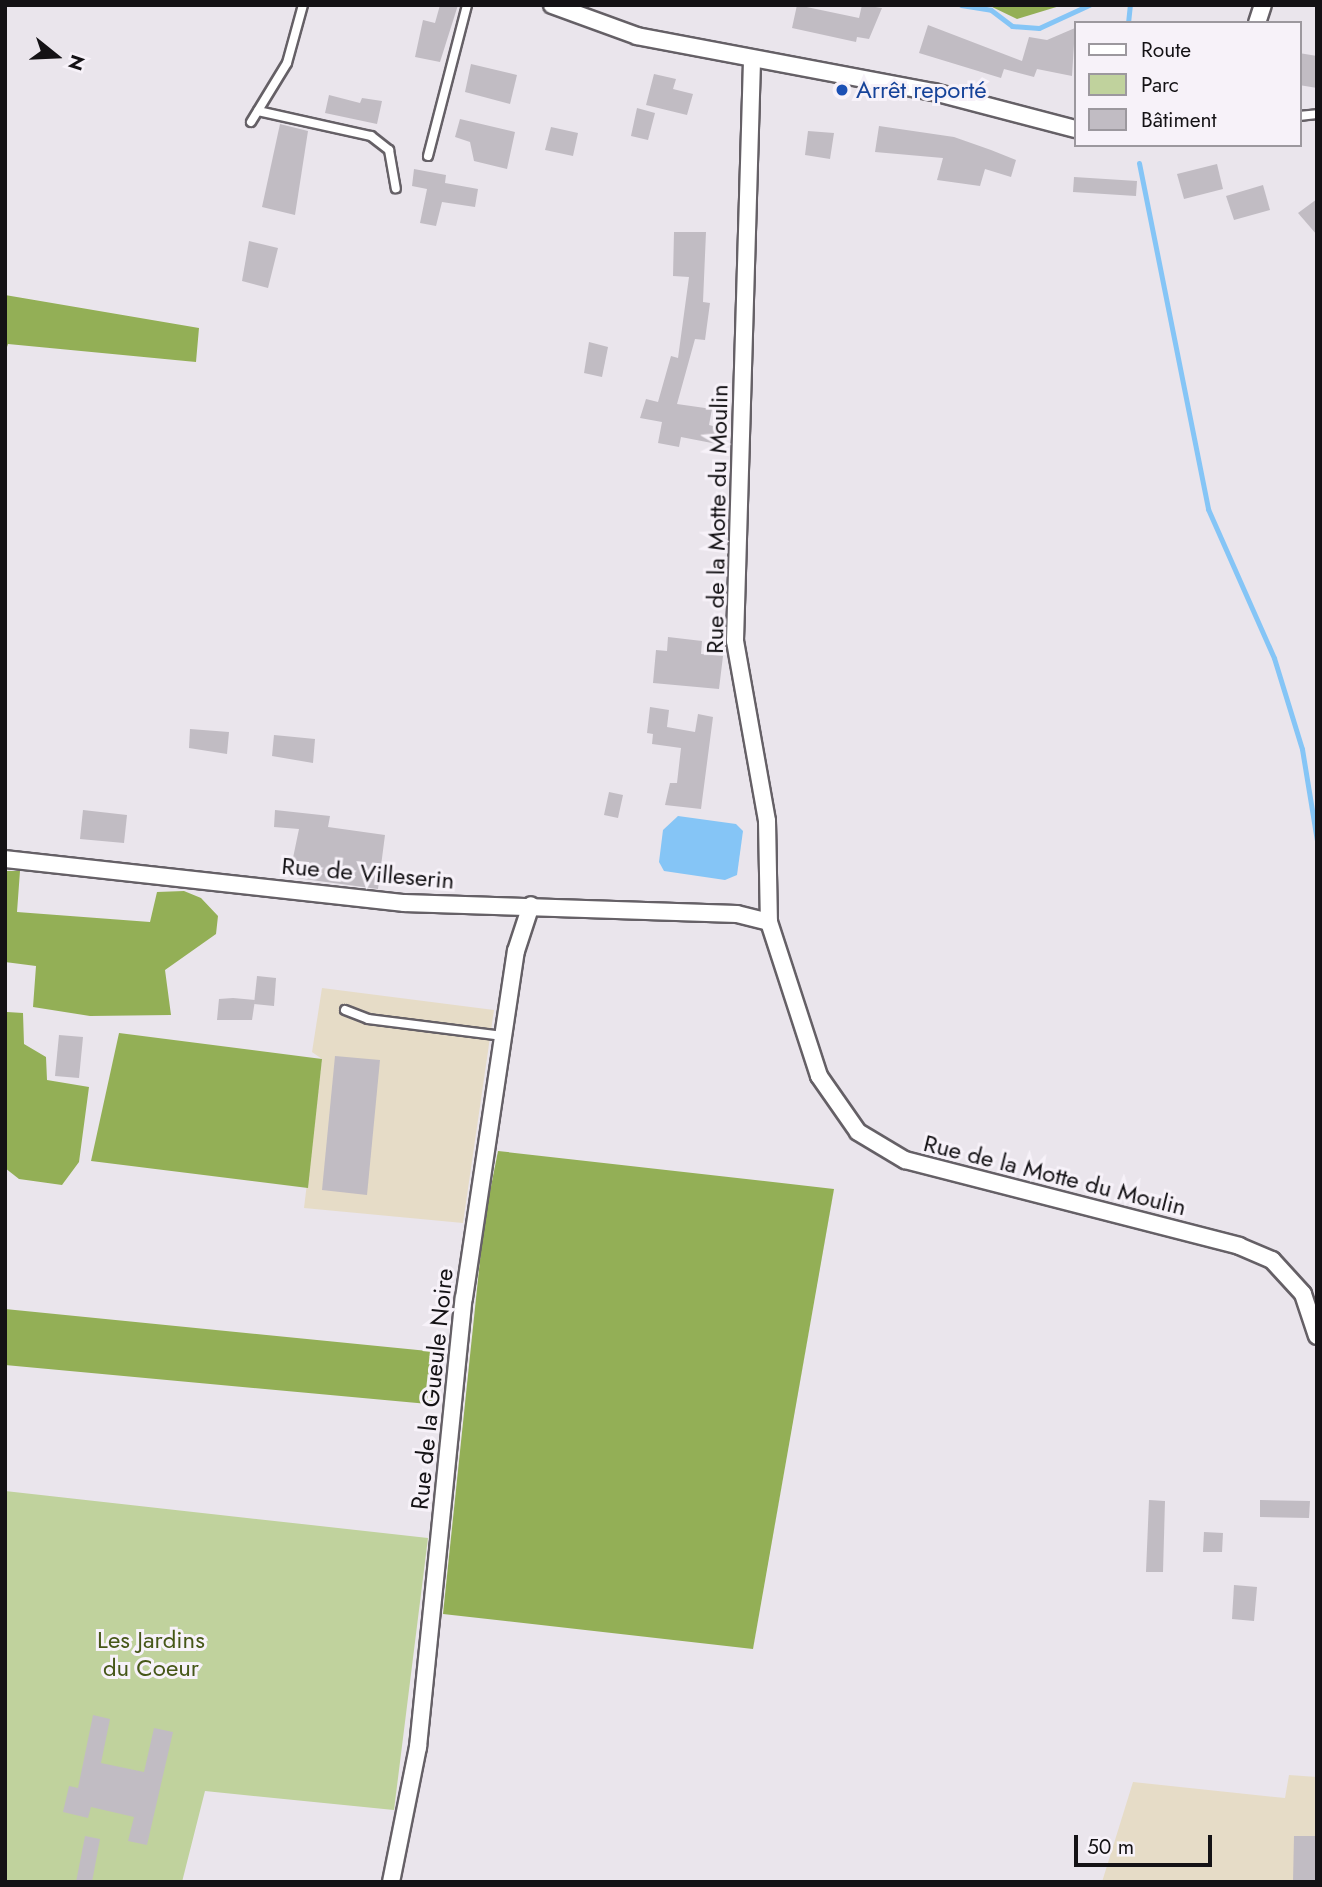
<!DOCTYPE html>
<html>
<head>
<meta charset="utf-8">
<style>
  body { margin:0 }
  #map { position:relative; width:1322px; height:1887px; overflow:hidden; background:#eae5ec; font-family:Jost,sans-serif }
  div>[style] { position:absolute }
  .industrial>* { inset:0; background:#e6dcc7 }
  .green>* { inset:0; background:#c0d29d }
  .forest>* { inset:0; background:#93af56 }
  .water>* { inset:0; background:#85c5f6 }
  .stream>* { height:5px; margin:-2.5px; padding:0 2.5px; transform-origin:2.5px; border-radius:2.5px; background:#85c5f6 }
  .building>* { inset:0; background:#c1bcc3 }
  .roads { filter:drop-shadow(2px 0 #656066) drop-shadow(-2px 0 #656066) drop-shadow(0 2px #656066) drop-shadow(0 -2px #656066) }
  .lane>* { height:8px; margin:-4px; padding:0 4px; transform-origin:4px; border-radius:4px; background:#fff }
  .street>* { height:16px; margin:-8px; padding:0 8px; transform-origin:8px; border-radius:8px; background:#fff }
  .dots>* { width:19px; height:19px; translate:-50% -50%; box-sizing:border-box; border:4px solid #f7f2f9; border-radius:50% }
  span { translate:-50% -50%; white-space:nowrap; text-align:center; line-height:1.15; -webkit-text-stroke:6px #f7f2f9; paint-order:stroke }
  .transit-label { font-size:24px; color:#164399 }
  .left { translate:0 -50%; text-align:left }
  .street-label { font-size:24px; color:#141215 }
  .park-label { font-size:24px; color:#465718 }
  .frame { position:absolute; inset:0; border:7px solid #141215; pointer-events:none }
  .legend { position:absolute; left:1074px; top:21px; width:228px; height:126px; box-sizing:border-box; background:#f7f2f9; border:2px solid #9c989e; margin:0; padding:9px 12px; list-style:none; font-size:21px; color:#141215 }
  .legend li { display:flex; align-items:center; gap:14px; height:35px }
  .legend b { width:35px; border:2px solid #9c989e }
  .north { position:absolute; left:21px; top:21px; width:70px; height:70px; -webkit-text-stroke:5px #f7f2f9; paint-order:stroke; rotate:108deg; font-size:19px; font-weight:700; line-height:28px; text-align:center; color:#141215 }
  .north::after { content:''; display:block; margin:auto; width:24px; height:32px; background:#141215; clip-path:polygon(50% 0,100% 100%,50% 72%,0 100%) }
  .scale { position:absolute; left:1074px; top:1835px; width:138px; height:32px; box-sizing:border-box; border:4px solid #141215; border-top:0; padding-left:9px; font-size:21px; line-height:24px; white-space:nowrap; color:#141215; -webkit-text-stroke:5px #f7f2f9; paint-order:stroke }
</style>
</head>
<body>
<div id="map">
  <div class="industrial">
    <i style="clip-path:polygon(322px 988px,494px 1010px,463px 1223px,304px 1208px,322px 1059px,312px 1052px)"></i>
    <i style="clip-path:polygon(1289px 1775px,1317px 1777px,1317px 1882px,1102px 1882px,1133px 1782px,1285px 1798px)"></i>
  </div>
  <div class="green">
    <i style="clip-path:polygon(5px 1491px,428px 1538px,394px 1810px,205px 1791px,182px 1882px,5px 1882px)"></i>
  </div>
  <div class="forest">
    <i style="clip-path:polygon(988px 5px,1063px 5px,1017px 19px)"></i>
    <i style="clip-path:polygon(5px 295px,199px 328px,196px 362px,8px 344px,5px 353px)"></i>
    <i style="clip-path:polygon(5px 871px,20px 871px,17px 912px,150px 922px,157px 892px,184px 891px,201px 898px,218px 916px,216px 934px,165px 970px,171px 1015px,90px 1016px,33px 1007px,36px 966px,5px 962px)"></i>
    <i style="clip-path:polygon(7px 1012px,23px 1013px,24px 1044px,46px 1057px,47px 1080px,89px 1087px,79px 1162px,62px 1185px,19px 1179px,5px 1168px)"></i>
    <i style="clip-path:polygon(119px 1033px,322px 1059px,308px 1188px,91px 1161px)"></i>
    <i style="clip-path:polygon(498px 1151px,834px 1189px,753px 1649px,443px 1614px,484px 1222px)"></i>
    <i style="clip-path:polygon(5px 1309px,438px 1352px,439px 1405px,5px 1365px)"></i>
  </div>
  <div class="water">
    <i style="clip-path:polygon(678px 816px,736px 824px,743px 831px,737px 875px,725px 880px,664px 871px,659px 862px,663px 830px)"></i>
  </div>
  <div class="stream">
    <i style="left:961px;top:5px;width:30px;rotate:9deg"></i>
    <i style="left:991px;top:10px;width:26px;rotate:37deg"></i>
    <i style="left:1012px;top:26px;width:27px;rotate:4deg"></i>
    <i style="left:1039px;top:28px;width:55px;rotate:-24.7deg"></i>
    <i style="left:1128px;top:23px;width:18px;rotate:-84deg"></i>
    <i style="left:1139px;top:163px;width:353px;rotate:78.7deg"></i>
    <i style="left:1208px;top:509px;width:163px;rotate:66.1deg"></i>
    <i style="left:1274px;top:658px;width:95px;rotate:72.9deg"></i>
    <i style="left:1302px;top:749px;width:93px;rotate:80.7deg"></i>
  </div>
  <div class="building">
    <i style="clip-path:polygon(440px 5px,458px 5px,440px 62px,415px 57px,423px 20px,435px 23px)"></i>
    <i style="clip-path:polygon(797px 5px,859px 18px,862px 5px,882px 8px,869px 39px,857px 37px,856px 42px,792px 28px)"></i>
    <i style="clip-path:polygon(928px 25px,1022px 61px,1029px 37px,1047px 40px,1075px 28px,1072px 76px,1037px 69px,1034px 77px,1004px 69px,1001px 78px,919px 53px)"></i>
    <i style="clip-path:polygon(1299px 53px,1317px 56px,1317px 88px,1299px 85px)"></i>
    <i style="clip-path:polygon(471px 64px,517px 75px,510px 104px,465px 92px)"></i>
    <i style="clip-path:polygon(654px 74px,676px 79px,673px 89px,693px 94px,687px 115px,646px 105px)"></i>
    <i style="clip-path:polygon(329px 95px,360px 103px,362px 98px,382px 101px,377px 124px,325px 113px)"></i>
    <i style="clip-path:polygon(637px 108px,655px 113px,648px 140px,631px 136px)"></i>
    <i style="clip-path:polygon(460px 119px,515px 132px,507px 169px,474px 161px,470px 142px,455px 137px)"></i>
    <i style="clip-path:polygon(280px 124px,308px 131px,295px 215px,262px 207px)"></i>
    <i style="clip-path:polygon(879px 126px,954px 137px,991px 150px,1016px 160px,1011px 177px,985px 169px,980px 186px,937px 180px,943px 158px,875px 152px)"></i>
    <i style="clip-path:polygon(551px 127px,578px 133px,573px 156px,545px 150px)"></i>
    <i style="clip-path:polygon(808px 131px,834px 133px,830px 159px,805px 155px)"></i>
    <i style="clip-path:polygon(1217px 164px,1223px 189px,1184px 199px,1177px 174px)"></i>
    <i style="clip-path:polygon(414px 169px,446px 175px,445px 183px,478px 189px,475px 207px,442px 202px,436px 226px,420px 223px,427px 189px,412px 186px)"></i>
    <i style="clip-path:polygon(1074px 177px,1137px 181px,1136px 196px,1073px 192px)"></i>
    <i style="clip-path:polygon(1263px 185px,1270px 210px,1234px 220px,1226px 196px)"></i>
    <i style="clip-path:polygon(1317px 199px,1317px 235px,1298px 213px)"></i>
    <i style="clip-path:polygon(674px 232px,706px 232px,703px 302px,710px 303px,705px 340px,695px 339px,677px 404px,712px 409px,709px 425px,721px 428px,717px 444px,681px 437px,679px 447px,658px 443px,662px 422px,640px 418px,646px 399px,658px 402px,671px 356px,678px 358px,689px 277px,673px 276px)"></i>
    <i style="clip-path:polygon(249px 241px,278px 248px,268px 288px,242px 281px)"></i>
    <i style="clip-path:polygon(589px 342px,608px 347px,602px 377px,584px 373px)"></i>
    <i style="clip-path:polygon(668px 637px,702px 641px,701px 654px,723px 656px,719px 689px,653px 683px,656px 650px,667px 651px)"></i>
    <i style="clip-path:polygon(650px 707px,669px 710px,667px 727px,695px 732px,698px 714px,713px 717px,701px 809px,665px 805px,670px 783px,677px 783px,681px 748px,652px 744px,653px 734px,647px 733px)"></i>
    <i style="clip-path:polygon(190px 729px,229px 732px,227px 754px,189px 748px)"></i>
    <i style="clip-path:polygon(274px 735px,315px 739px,313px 763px,272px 756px)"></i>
    <i style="clip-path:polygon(609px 792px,623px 795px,618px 818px,604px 815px)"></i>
    <i style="clip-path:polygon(83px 810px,127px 815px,124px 843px,80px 839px)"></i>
    <i style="clip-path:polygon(275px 810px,330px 816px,328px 827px,385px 835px,378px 889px,289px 877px,299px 829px,274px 827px)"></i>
    <i style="clip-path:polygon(257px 976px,276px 978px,274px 1006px,254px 1004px)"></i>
    <i style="clip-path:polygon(233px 998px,255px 1000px,252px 1020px,217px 1020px,219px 999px)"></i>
    <i style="clip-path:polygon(59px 1035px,83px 1037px,79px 1078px,55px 1076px)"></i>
    <i style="clip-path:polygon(335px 1056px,380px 1060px,367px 1195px,322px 1190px)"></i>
    <i style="clip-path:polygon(1149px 1500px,1165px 1501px,1163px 1572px,1146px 1572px)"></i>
    <i style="clip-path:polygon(1260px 1500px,1310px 1501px,1309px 1518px,1260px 1517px)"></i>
    <i style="clip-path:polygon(1204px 1532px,1223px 1533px,1222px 1552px,1203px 1552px)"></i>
    <i style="clip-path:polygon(1234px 1585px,1257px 1587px,1254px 1621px,1232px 1619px)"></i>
    <i style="clip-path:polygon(93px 1715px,110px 1719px,101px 1763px,144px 1772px,154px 1728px,173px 1732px,147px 1845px,128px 1841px,134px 1817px,91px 1807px,88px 1818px,63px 1812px,69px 1786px,78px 1788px)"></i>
    <i style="clip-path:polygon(85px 1836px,100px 1839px,92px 1882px,76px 1882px)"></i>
    <i style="clip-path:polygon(1294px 1836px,1317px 1836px,1317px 1882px,1293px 1882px)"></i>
  </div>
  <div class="roads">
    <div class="lane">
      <i style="left:258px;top:111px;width:116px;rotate:12.5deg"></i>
      <i style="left:371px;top:136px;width:23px;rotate:38deg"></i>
      <i style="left:389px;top:150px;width:39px;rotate:80deg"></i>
      <i style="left:1299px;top:116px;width:18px;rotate:-6deg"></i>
      <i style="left:251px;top:122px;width:69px;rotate:-58.6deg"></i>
      <i style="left:287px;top:63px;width:60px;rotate:-74.6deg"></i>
      <i style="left:428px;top:156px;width:156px;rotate:-75.5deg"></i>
      <i style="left:345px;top:1010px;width:25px;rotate:21deg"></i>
      <i style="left:368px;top:1019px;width:136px;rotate:7.2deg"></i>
    </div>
    <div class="street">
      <i style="left:552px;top:5px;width:90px;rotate:20deg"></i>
      <i style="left:637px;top:36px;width:302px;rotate:10.7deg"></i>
      <i style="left:934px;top:92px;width:146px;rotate:14.7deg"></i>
      <i style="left:1257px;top:23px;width:19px;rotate:-72deg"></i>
      <i style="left:752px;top:61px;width:580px;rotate:91.68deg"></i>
      <i style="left:735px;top:641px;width:183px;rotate:79.9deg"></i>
      <i style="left:767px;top:821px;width:101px;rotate:88.9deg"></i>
      <i style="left:769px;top:922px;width:162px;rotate:72deg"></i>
      <i style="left:819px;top:1076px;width:68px;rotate:55.1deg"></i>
      <i style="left:858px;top:1132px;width:55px;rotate:30.8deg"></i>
      <i style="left:905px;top:1160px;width:345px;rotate:14.4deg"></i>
      <i style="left:1239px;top:1246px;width:36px;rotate:23deg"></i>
      <i style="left:1272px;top:1260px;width:46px;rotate:47.6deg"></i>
      <i style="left:1303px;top:1294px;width:44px;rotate:71.6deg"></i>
      <i style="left:5px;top:859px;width:401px;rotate:6.3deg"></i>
      <i style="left:404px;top:903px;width:333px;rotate:1.9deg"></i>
      <i style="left:737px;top:914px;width:33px;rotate:14deg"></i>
      <i style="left:391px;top:1882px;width:138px;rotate:-78.7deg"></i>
      <i style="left:418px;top:1747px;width:451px;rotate:-84.2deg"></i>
      <i style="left:464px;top:1298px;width:351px;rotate:-81.5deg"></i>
      <i style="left:516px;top:951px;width:48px;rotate:-71.9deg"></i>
    </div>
  </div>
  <div class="dots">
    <i style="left:842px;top:90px;background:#1a4fb4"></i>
  </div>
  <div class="transit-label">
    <span class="left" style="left:856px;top:90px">Arrêt reporté</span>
  </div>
  <div class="street-label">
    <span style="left:717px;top:519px;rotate:-89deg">Rue de la Motte du Moulin</span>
    <span style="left:368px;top:873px;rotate:5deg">Rue de Villeserin</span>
    <span style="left:1055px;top:1175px;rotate:14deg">Rue de la Motte du Moulin</span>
    <span style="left:432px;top:1389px;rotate:-84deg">Rue de la Gueule Noire</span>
  </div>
  <div class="park-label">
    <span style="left:151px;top:1654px">Les Jardins<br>du Coeur</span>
  </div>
  <div class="frame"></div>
  <ul class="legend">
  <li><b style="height:9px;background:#fff"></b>Route</li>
  <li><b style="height:19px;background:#c0d29d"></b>Parc</li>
  <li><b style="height:19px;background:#c1bcc3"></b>Bâtiment</li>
  </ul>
  <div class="north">N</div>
  <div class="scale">50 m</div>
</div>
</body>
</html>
